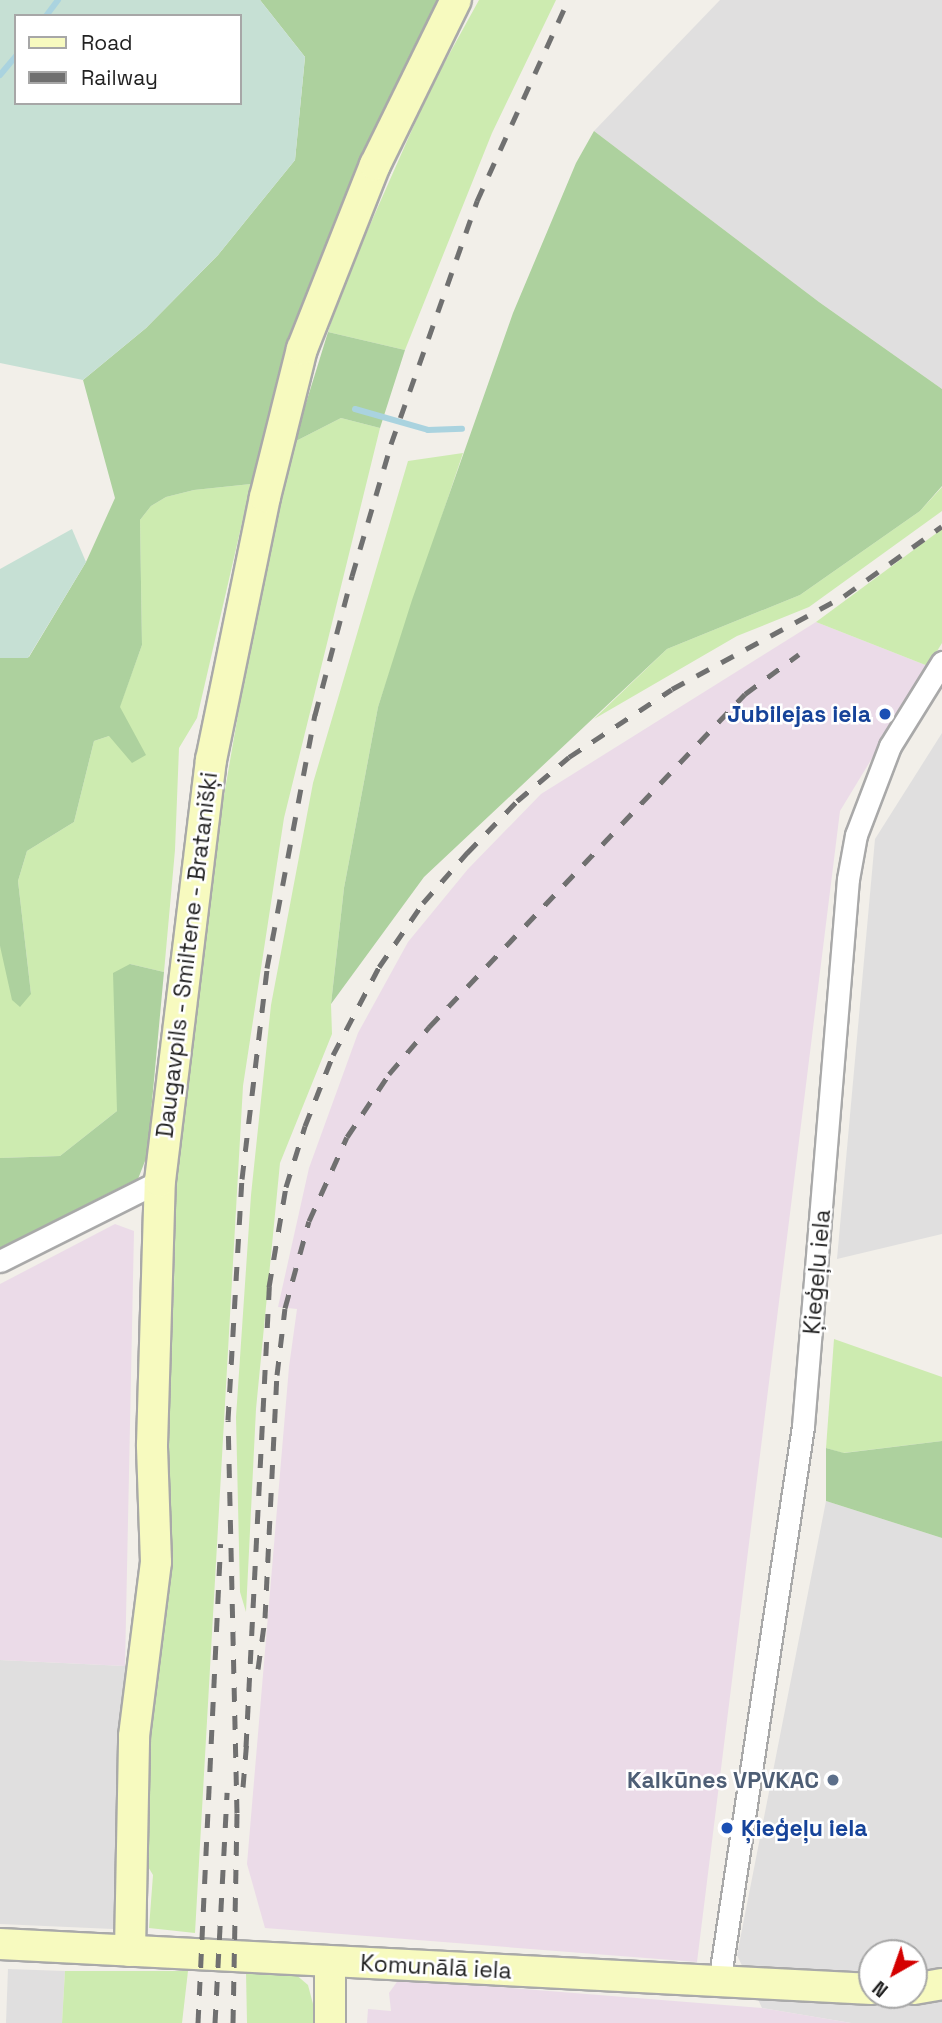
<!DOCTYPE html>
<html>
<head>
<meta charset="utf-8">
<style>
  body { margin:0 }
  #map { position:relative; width:942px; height:2023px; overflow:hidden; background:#f2efe9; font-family:"Space Grotesk",sans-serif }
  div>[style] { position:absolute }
  .residential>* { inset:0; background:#e0dfdf }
  .industrial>* { inset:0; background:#ebdbe8 }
  .grass>* { inset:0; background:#cdebb0 }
  .forest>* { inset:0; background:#add19e }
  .wetland>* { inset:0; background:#c6e0d4 }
  .stream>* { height:6px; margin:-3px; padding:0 3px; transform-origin:3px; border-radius:3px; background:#aad3df }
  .roads { filter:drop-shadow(2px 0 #a9a9a9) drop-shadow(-2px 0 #a9a9a9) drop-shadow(0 2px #a9a9a9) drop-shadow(0 -2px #a9a9a9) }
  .street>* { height:21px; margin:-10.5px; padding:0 10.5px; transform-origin:10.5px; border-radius:10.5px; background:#fff }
  .secondary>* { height:30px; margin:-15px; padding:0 15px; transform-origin:15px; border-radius:15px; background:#f7fabf }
  .rail>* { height:5px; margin-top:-2.5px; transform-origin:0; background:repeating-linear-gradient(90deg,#707070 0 14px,transparent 0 28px) }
  .dots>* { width:19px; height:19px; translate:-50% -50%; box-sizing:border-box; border:4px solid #fff; border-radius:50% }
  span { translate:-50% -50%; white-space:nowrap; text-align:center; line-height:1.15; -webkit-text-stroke:5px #fff; paint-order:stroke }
  .transit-label { font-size:23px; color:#164399; font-weight:700 }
  .right { translate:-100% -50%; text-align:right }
  .left { translate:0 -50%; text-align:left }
  .street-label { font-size:23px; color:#222 }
  .service-label { font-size:23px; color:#4e5e75; font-weight:700 }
  .legend { position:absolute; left:14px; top:14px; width:228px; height:91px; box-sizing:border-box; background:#fff; border:2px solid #a7a7a7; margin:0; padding:9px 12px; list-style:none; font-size:21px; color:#222 }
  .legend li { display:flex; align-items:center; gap:14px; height:35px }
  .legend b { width:35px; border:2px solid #a7a7a7 }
  .north { position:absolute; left:858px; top:1939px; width:70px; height:70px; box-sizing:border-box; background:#fff; border:2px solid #a7a7a7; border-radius:50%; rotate:220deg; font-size:19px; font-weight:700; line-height:28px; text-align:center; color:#222 }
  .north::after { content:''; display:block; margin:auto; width:24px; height:32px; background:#d40000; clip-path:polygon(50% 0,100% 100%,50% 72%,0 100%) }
</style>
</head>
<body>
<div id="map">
  <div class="residential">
    <i style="clip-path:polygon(720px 0,942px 0,942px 389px,819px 302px,594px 131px)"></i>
    <i style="clip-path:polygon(942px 733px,942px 1234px,837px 1259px,875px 839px)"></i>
    <i style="clip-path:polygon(evenodd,826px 1501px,942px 1538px,942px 2023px,851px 2023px,762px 2008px,737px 1955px,826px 1501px,872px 1953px,914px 1953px,914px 1995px,872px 1995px,872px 1953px)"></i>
    <i style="clip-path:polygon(0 1660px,125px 1666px,113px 1929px,0 1924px)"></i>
    <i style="clip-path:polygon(8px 1969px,65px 1971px,62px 2023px,6px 2023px)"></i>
  </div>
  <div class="industrial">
    <i style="clip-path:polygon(816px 622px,928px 666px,840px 811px,697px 1962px,265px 1928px,247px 1864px,289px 1367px,297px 1309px,278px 1307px,309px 1168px,358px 1033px,408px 942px,468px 869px,541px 794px)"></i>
    <i style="clip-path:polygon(115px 1224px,134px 1231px,125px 1666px,0 1660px,0 1284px)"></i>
    <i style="clip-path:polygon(399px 1979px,762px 2008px,851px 2023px,367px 2023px,368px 2009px,391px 2011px,389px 1993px)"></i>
  </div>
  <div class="grass">
    <i style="clip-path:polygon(479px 0,556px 0,492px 133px,405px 350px,328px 332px,343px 286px,430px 89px)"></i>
    <i style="clip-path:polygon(341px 418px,380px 428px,284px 818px,243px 1086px,195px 1933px,149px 1928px,153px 1875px,144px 1860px,148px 1707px,174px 1290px,175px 1191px,217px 836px,273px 512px,294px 442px)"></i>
    <i style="clip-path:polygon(463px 453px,378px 707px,344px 888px,331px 1004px,332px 1034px,280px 1163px,256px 1409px,246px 1612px,240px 1592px,236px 1417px,251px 1195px,271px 1005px,313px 783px,408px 461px)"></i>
    <i style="clip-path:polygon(251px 484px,197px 718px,179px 748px,175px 850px,164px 972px,130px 964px,117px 1045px,117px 1111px,60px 1156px,0 1158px,0 946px,31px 994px,18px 881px,27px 851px,74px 822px,94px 741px,109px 736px,142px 645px,140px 520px,151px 506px,166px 497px,194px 490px)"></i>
    <i style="clip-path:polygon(942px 487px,942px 511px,809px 607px,737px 636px,594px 719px,667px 649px,800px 595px,920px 511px)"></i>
    <i style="clip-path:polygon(942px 529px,942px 643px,928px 666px,816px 622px)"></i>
    <i style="clip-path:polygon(834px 1339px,942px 1377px,942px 1441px,843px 1453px,826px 1448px)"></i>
    <i style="clip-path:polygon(65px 1971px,188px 1971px,182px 2023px,62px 2023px)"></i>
    <i style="clip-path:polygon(246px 1971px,294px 1973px,308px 1985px,318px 2023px,247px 2023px)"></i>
  </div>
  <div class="forest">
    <i style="clip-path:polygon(260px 0,443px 0,427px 30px,251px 484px,194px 490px,166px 497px,151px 506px,140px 520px,142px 645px,120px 707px,146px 755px,132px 763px,109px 736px,94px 741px,74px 822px,27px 851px,18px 881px,31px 994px,20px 1007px,12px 1000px,0 946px,0 658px,29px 657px,86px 562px,115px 498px,83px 380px,146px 328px,218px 255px,295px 160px,305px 57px)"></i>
    <i style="clip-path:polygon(594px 131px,819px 302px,942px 389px,942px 486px,920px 511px,800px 595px,667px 649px,424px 877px,331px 1004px,344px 888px,378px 707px,412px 600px,513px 313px,576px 163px)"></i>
    <i style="clip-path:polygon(328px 332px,405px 350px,380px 428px,341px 418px,294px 442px)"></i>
    <i style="clip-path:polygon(130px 964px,164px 972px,147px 1156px,138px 1179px,0 1254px,0 1158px,60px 1156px,117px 1111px,113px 973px)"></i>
    <i style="clip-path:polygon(942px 1441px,942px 1538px,826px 1501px,826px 1448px,844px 1453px)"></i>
  </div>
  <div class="wetland">
    <i style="clip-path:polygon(evenodd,0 0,260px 0,305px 57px,295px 160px,218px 255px,146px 328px,83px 380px,0 363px,0 0,16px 16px,240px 16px,240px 103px,16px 103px,16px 16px)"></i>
    <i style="clip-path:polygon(72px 529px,86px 562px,28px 658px,0 658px,0 569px)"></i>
  </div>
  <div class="stream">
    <i style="left:46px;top:16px;width:20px;rotate:-53deg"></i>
    <i style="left:0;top:75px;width:25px;rotate:-50deg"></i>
    <i style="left:355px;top:409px;width:76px;rotate:16deg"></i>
    <i style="left:428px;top:430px;width:34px;rotate:-2deg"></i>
  </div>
  <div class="roads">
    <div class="street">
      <i style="left:0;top:1261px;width:179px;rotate:-26.6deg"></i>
      <i style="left:719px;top:1983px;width:563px;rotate:-81.42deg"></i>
      <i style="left:803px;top:1426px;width:549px;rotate:-85.3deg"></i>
      <i style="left:848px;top:879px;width:45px;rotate:-79.7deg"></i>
      <i style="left:856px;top:835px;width:95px;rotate:-69.1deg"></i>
      <i style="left:890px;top:746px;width:99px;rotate:-58.2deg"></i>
    </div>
    <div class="secondary">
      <i style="left:0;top:1944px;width:873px;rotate:2.95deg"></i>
      <i style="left:130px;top:1951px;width:215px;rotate:-88.9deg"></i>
      <i style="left:134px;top:1736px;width:175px;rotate:-82.8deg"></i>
      <i style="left:156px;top:1562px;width:117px;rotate:-92deg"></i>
      <i style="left:152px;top:1445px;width:264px;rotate:-88.3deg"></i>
      <i style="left:160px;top:1181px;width:424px;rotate:-83.1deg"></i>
      <i style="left:211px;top:760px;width:268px;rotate:-78.4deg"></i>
      <i style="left:265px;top:497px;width:153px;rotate:-76deg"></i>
      <i style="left:302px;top:349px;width:198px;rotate:-68.4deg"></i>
      <i style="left:375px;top:165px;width:184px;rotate:-63.9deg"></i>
      <i style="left:330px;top:1963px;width:60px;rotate:90deg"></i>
      <i style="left:914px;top:1989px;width:28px;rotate:-10deg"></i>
    </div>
  </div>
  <div class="rail">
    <i style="left:258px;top:1669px;width:51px;rotate:-82.2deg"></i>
    <i style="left:265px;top:1618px;width:243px;rotate:-87.2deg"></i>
    <i style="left:277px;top:1375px;width:67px;rotate:-83.2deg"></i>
    <i style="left:285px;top:1308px;width:90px;rotate:-74.6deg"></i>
    <i style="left:309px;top:1221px;width:92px;rotate:-65.7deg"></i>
    <i style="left:347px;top:1137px;width:76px;rotate:-56.3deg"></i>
    <i style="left:389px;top:1074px;width:62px;rotate:-49.6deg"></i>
    <i style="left:429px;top:1027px;width:459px;rotate:-46.5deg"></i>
    <i style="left:745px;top:694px;width:67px;rotate:-36.5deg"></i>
    <i style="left:246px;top:1747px;width:461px;rotate:-87.1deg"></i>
    <i style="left:269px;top:1287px;width:101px;rotate:-80.4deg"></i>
    <i style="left:286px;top:1187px;width:64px;rotate:-72.7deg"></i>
    <i style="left:305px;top:1126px;width:76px;rotate:-68.5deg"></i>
    <i style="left:333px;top:1055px;width:99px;rotate:-62.4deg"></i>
    <i style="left:379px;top:967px;width:78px;rotate:-55.5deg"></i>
    <i style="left:423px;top:903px;width:67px;rotate:-48.7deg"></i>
    <i style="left:467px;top:853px;width:72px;rotate:-46.1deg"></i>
    <i style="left:517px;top:801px;width:68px;rotate:-40.2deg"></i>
    <i style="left:569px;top:757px;width:123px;rotate:-33.4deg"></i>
    <i style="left:672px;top:689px;width:196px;rotate:-28.4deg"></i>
    <i style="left:844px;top:596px;width:120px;rotate:-35.5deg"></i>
    <i style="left:243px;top:1787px;width:49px;rotate:-85.3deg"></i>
    <i style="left:198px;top:2023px;width:480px;rotate:-87.3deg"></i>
    <i style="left:215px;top:2023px;width:231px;rotate:-87deg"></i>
    <i style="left:233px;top:2023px;width:210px;rotate:-88.9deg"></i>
    <i style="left:237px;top:1813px;width:393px;rotate:-91.3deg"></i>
    <i style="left:228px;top:1420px;width:241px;rotate:-86.7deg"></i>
    <i style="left:242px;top:1179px;width:212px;rotate:-83.2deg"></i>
    <i style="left:267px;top:968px;width:258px;rotate:-79.3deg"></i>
    <i style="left:315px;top:715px;width:144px;rotate:-75.1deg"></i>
    <i style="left:352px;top:576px;width:138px;rotate:-73.5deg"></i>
    <i style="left:391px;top:444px;width:258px;rotate:-70.5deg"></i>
    <i style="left:477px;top:201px;width:221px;rotate:-65.6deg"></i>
  </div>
  <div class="dots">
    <i style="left:885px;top:714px;background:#1a4fb4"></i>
    <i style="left:833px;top:1780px;background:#5c6f8a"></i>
    <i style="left:727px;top:1828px;background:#1a4fb4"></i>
  </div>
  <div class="transit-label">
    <span class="right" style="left:871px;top:714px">Jubilejas iela</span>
    <span class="left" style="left:741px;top:1828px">Ķieģeļu iela</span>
  </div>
  <div class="street-label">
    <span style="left:187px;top:955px;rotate:-83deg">Daugavpils - Smiltene - Bratanišķi</span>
    <span style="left:817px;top:1272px;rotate:-85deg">Ķieģeļu iela</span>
    <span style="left:436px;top:1967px;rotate:3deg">Komunālā iela</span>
  </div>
  <div class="service-label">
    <span class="right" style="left:819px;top:1780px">Kalkūnes VPVKAC</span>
  </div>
  <ul class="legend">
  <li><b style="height:9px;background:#f7fabf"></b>Road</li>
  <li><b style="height:9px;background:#707070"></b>Railway</li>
  </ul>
  <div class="north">N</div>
</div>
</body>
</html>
